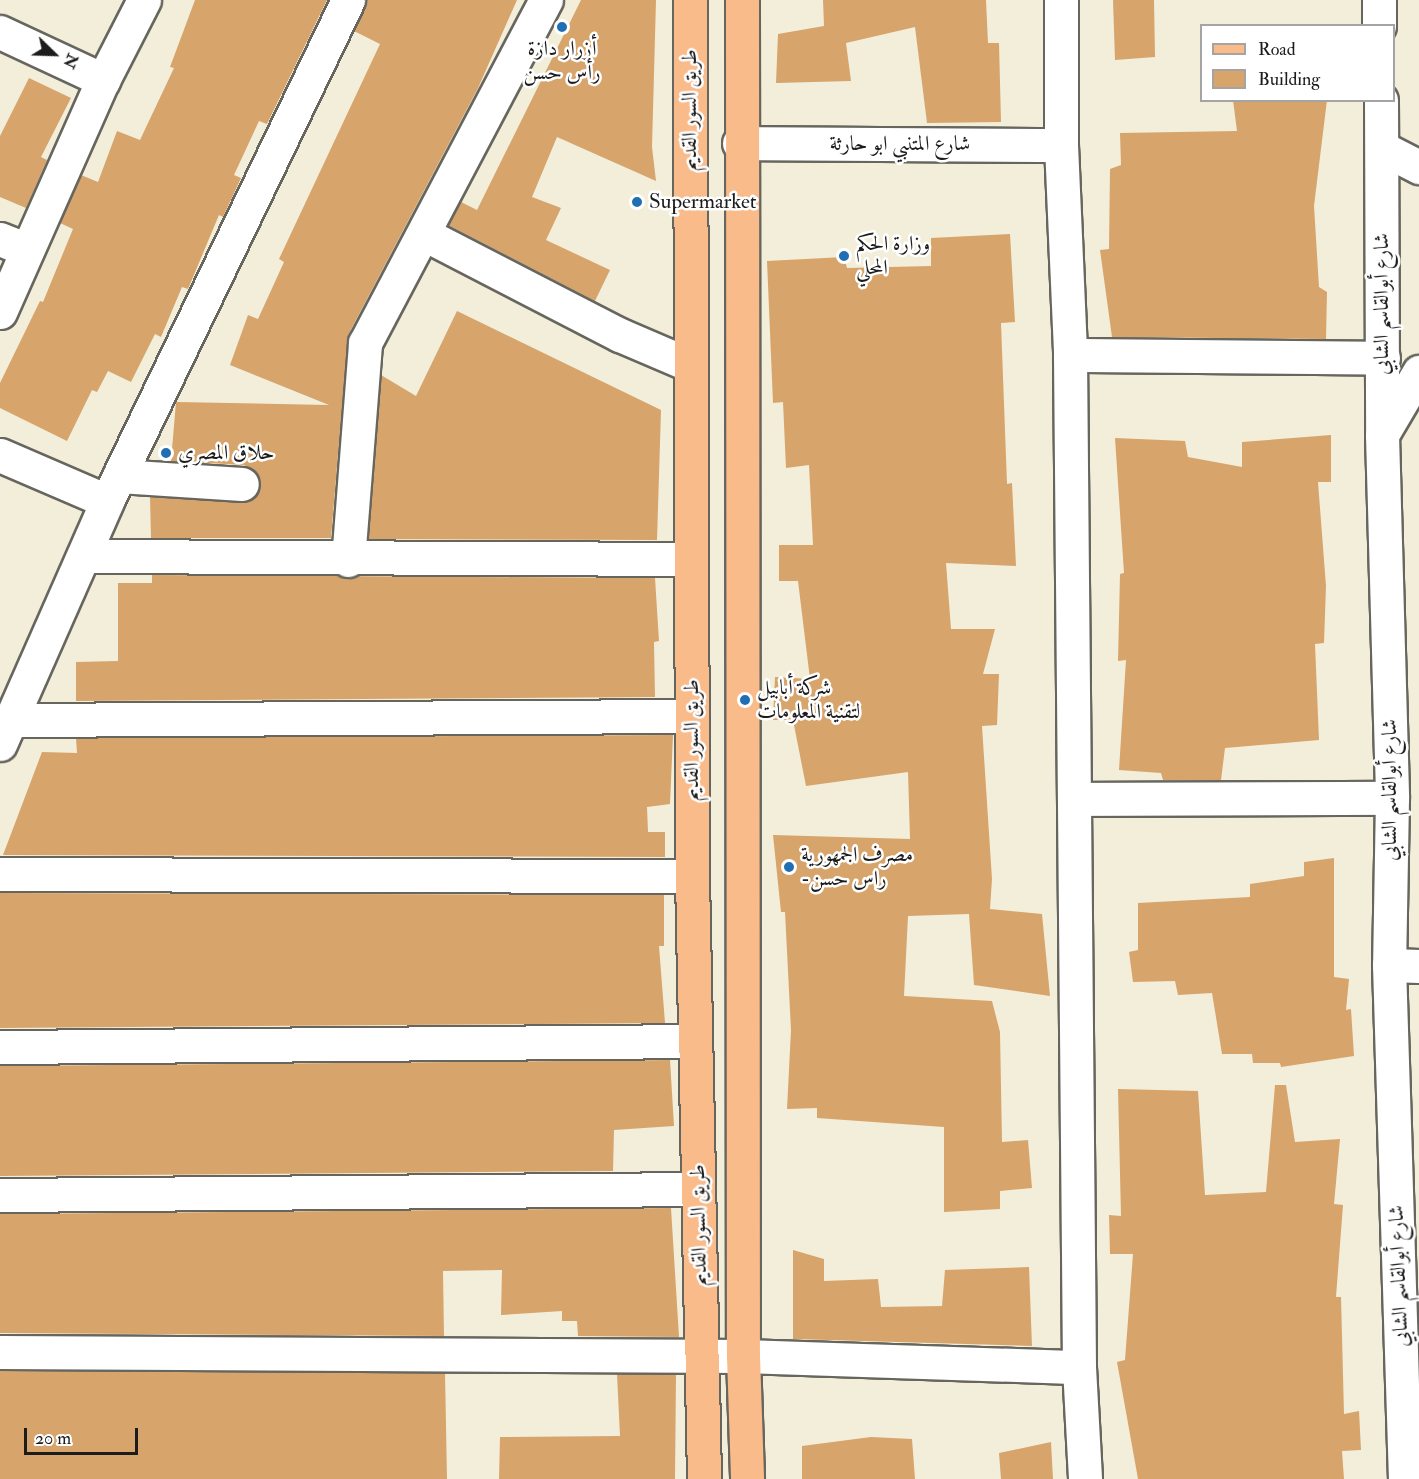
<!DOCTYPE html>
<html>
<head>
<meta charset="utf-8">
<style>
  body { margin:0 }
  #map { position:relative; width:1419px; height:1479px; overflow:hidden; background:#f2eeda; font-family:"IM FELL Double Pica",Amiri,serif }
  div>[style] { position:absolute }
  .building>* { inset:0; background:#d7a46b }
  .roads { filter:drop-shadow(2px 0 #67665e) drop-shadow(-2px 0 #67665e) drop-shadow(0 2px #67665e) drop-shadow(0 -2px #67665e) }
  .minor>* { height:33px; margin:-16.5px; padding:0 16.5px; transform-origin:16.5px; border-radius:16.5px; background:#fff }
  .major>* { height:33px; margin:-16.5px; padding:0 16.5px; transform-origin:16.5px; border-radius:16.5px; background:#fabb8b }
  .dots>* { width:16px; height:16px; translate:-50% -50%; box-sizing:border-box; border:3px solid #fff; border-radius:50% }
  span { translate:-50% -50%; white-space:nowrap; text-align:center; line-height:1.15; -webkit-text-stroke:5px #fff; paint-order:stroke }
  .poi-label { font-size:21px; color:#1c1c1c }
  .left { translate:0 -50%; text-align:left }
  .street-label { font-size:21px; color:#1c1c1c }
  .legend { position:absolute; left:1200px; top:24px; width:195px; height:78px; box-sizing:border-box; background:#fff; border:2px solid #a4a4a4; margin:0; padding:8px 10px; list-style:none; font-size:18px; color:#1c1c1c }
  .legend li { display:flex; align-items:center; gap:12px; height:30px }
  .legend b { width:30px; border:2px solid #a4a4a4 }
  .north { position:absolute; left:24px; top:24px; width:60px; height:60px; -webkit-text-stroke:4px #fff; paint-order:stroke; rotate:113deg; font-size:16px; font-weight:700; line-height:24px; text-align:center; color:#1c1c1c }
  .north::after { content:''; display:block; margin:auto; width:21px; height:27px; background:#1c1c1c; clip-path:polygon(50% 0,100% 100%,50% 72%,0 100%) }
  .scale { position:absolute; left:24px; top:1428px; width:114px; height:27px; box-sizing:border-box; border:3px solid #1c1c1c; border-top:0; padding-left:8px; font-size:18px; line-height:21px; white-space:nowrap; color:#1c1c1c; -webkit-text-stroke:4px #fff; paint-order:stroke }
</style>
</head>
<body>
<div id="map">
  <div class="building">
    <i style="clip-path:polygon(195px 0,327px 0,267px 124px,259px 121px,234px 175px,241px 178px,223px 217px,219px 215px,188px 289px,182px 287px,161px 337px,155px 334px,131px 382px,108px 371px,97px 392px,92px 390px,67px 441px,0 408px,0 383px,40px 301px,43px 302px,73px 229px,60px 223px,81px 175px,98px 182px,117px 131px,140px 140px,174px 68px,170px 67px)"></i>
    <i style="clip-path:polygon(367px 0,517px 0,478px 88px,348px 335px,331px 538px,151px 538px,150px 497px,241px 503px,251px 500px,261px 486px,258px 475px,244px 465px,171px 461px,176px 402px,329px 405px,230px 365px,248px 315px,258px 319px,284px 262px,279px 259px,380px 44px,354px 31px)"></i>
    <i style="clip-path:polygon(581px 0,656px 0,652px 147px,656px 181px,557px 137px,532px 197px,561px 208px,546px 240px,610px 270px,595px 301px,448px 225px,461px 202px,477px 210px)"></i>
    <i style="clip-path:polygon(823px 0,986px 0,988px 43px,999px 43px,1001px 122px,927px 123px,915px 27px,846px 43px,851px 81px,776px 83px,778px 34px,824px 26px)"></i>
    <i style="clip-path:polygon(1113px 0,1154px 0,1155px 57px,1115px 60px)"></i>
    <i style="clip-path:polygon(29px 78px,71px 98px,41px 157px,47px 160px,26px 208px,0 197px,0 136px)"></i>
    <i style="clip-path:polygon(1233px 100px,1327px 100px,1314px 206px,1319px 287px,1327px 292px,1326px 339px,1112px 337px,1100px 250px,1109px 249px,1110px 169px,1121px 165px,1120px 133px,1237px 131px)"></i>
    <i style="clip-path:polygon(1010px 234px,1015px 322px,1001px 323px,1007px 484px,1012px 483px,1016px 566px,946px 563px,951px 629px,995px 629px,983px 674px,999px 674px,997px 725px,982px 726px,992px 879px,990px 909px,1042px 914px,1050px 996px,974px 985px,969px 914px,908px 916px,904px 996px,992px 1001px,1000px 1032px,1002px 1142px,1028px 1140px,1032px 1188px,1000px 1191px,1000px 1209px,944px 1212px,944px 1127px,817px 1118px,817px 1108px,787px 1109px,791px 1030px,785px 912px,781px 912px,773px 835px,910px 839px,908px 772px,806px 786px,793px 720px,773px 720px,775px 677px,810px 679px,798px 581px,779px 581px,779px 545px,813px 545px,809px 465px,786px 468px,783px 402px,773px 403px,767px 261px,844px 257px,847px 268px,931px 266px,931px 238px)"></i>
    <i style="clip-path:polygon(457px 311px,661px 410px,657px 540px,368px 539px,381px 375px,416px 396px)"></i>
    <i style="clip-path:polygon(1331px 435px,1331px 482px,1318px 482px,1326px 586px,1324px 643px,1315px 644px,1319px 740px,1225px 748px,1221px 780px,1163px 780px,1161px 773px,1119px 770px,1126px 660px,1118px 661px,1120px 574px,1124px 573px,1115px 438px,1185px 441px,1188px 457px,1242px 467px,1242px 442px)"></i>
    <i style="clip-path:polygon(152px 575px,655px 578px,659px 641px,654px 642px,655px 697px,76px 701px,76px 662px,118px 661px,118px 583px,152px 583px)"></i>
    <i style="clip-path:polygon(673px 735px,670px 804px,647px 807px,648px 832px,665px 832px,665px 857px,3px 855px,42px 752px,77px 753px,76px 738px)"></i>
    <i style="clip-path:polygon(1334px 858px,1334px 977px,1349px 979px,1346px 1010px,1351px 1009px,1354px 1056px,1281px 1067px,1280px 1063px,1253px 1063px,1252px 1054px,1222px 1054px,1212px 993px,1178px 995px,1175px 981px,1133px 982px,1129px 952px,1138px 950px,1138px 903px,1250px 897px,1250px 884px,1304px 876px,1304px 862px)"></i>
    <i style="clip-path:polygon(0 893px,664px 895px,664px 946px,659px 946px,665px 1023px,0 1028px)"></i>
    <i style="clip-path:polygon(670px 1060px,674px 1126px,614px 1130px,613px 1171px,0 1176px,0 1066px)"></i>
    <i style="clip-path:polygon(1275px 1085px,1286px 1085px,1295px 1142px,1340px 1139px,1334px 1204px,1343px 1205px,1336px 1297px,1341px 1297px,1344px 1414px,1359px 1411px,1361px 1450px,1342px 1451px,1344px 1479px,1138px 1479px,1117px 1362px,1125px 1360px,1133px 1254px,1110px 1254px,1109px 1215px,1121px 1216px,1118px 1089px,1198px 1091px,1205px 1195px,1266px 1192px)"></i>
    <i style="clip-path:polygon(671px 1208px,679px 1337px,578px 1336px,577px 1321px,562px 1321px,562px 1311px,501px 1315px,502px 1270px,443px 1271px,444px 1336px,0 1333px,0 1214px)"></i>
    <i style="clip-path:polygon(793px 1250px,824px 1259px,824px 1281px,878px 1279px,881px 1307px,942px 1306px,945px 1270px,1029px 1267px,1032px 1346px,793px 1339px)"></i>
    <i style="clip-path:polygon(0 1371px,445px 1373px,447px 1479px,0 1479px)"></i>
    <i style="clip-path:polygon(617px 1374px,676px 1374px,675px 1479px,499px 1479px,500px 1437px,620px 1436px)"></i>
    <i style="clip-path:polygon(871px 1437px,912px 1439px,915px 1479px,802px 1479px,802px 1446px)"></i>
    <i style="clip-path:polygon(1051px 1442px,1053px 1479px,1001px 1479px,999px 1453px)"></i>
  </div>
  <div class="roads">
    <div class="minor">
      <i style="left:1061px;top:0;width:145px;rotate:90deg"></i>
      <i style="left:1061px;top:145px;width:210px;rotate:87.5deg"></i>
      <i style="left:1070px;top:355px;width:1012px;rotate:89.49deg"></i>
      <i style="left:1079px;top:1367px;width:112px;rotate:86.9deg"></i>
      <i style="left:1379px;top:0;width:26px;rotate:90deg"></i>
      <i style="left:0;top:32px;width:114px;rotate:25deg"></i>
      <i style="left:1381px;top:100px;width:335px;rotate:89.8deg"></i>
      <i style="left:1382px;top:435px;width:363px;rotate:88.4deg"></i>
      <i style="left:1392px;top:798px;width:167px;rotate:91deg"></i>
      <i style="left:1389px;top:965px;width:514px;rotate:88.22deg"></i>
      <i style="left:739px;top:143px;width:322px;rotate:0.4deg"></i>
      <i style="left:1382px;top:148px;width:42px;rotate:27.2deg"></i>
      <i style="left:424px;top:234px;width:220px;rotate:27.3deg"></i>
      <i style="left:620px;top:335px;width:76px;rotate:23.2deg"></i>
      <i style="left:0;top:239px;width:29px;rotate:22deg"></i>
      <i style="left:0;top:312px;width:254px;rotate:-66.1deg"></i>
      <i style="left:103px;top:80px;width:90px;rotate:-62.9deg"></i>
      <i style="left:1070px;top:355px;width:313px;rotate:0.5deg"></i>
      <i style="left:1383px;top:433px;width:71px;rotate:-59.5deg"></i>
      <i style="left:0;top:455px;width:116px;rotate:23.3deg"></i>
      <i style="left:119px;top:476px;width:123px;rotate:3.7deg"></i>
      <i style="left:84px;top:556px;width:605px;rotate:0.28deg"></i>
      <i style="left:348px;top:560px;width:218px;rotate:-85.5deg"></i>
      <i style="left:365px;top:343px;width:388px;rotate:-62.2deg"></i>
      <i style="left:12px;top:720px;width:680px;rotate:-0.34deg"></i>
      <i style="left:0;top:744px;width:266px;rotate:-66.2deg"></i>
      <i style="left:107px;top:501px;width:556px;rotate:-64.31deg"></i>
      <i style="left:1076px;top:799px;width:316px;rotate:-0.2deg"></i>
      <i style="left:0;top:874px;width:692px;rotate:0.17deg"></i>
      <i style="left:1389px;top:965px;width:30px;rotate:2deg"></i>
      <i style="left:0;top:1047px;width:695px;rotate:-0.49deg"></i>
      <i style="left:0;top:1195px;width:698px;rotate:-0.49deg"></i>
      <i style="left:0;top:1352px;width:743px;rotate:0.31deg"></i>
      <i style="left:743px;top:1356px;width:336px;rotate:1.9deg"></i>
    </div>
    <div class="major">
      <i style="left:690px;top:0;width:876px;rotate:89.87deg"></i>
      <i style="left:692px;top:876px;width:603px;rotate:88.86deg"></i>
      <i style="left:742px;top:0;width:1356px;rotate:89.96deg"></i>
      <i style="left:743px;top:1356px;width:123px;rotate:88.1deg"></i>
    </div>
  </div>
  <div class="dots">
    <i style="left:562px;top:27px;background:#1f6fb2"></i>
    <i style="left:637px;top:202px;background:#1f6fb2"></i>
    <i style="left:844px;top:256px;background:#1f6fb2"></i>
    <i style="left:166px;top:453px;background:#1f6fb2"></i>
    <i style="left:745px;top:700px;background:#1f6fb2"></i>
    <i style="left:789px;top:867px;background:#1f6fb2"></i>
  </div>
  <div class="poi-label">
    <span style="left:562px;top:61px">أزرار دازة<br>رأس حسن</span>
    <span class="left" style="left:649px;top:202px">Supermarket</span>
    <span class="left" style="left:856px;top:256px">وزارة الحكم<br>المحلي</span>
    <span class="left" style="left:178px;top:453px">حلاق المصري</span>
    <span class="left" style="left:757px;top:700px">شركة أبابيل<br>لتقنية المعلومات</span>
    <span class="left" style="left:801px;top:867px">مصرف الجمهورية<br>-راس حسن</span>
  </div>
  <div class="street-label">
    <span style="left:690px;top:110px;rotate:-90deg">طريق السور القديم</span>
    <span style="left:900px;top:144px">شارع المتنبي ابو حارثة</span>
    <span style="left:1382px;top:304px;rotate:-90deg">شارع أبوالقاسم الشابي</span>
    <span style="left:692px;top:740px;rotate:-90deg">طريق السور القديم</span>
    <span style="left:1390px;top:790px;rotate:-90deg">شارع أبوالقاسم الشابي</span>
    <span style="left:699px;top:1225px;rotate:-91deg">طريق السور القديم</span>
    <span style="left:1399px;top:1276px;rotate:-92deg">شارع أبوالقاسم الشابي</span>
  </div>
  <ul class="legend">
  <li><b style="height:8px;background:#fabb8b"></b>Road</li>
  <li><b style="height:16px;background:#d7a46b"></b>Building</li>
  </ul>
  <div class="north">N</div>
  <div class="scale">20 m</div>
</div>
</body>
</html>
